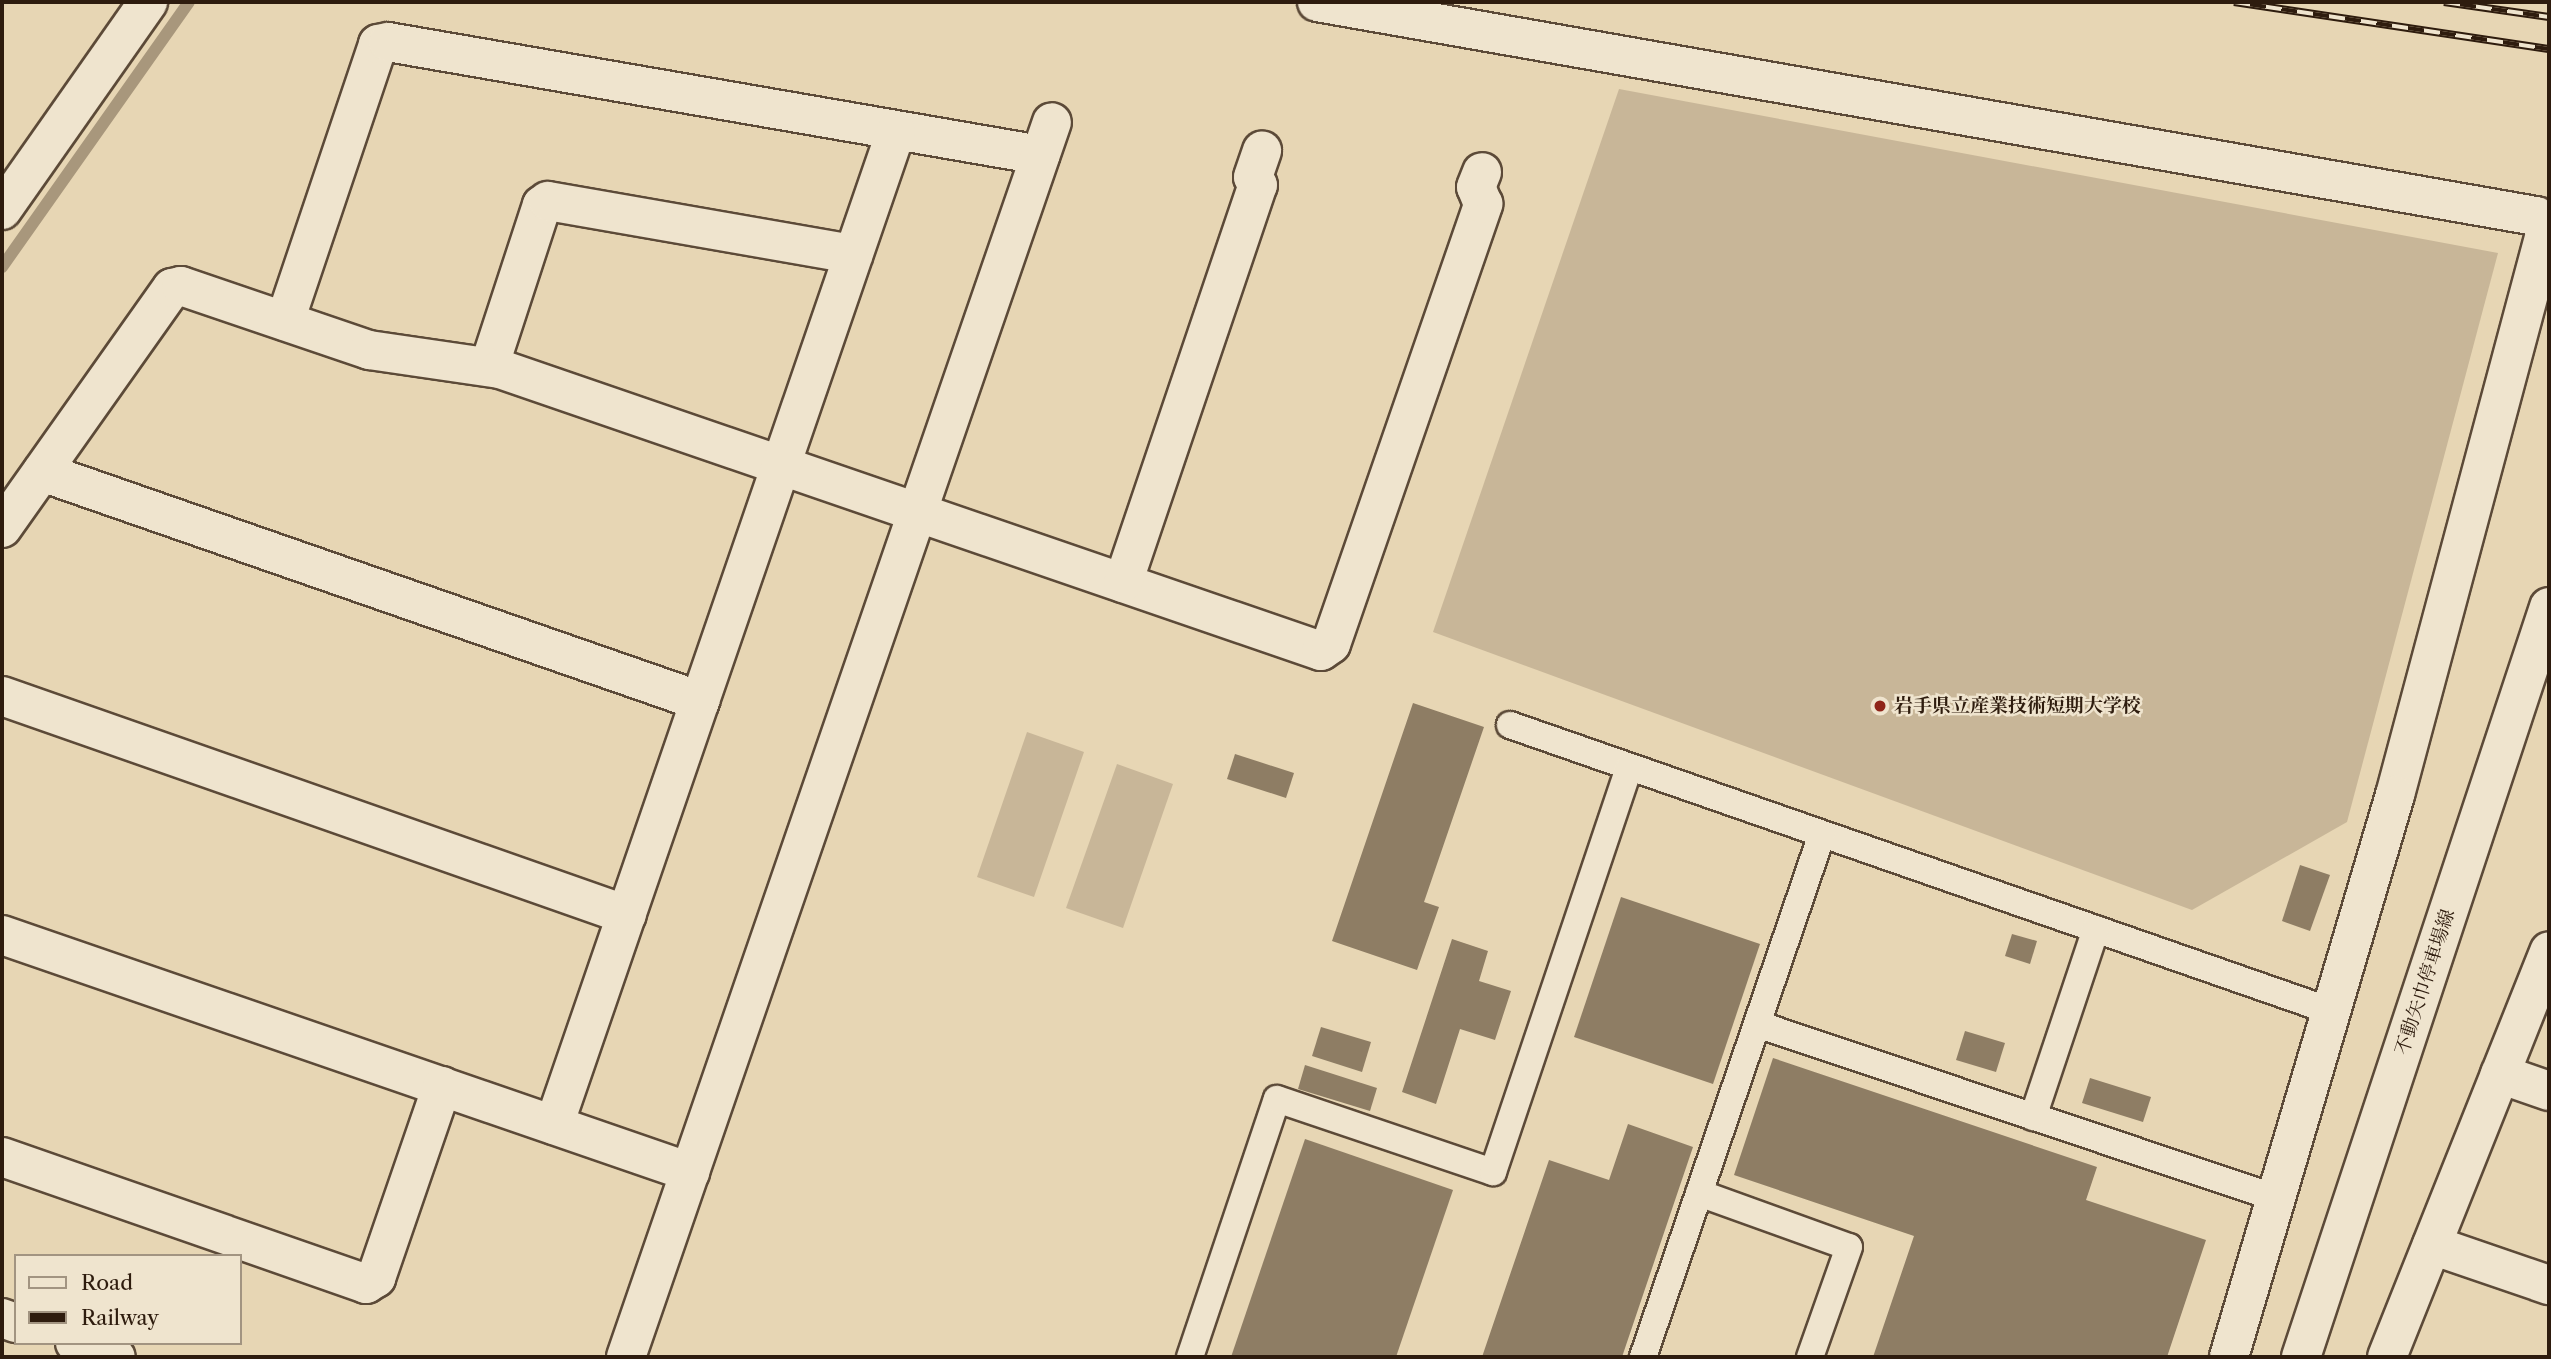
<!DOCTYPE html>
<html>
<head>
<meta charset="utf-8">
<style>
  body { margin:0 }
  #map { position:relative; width:2551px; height:1359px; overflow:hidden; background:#e7d6b4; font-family:"Libre Caslon Text","Noto Serif JP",serif }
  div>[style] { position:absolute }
  .green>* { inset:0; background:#c8b698 }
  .stream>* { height:12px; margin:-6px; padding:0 6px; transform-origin:6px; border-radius:6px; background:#a8977c }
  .building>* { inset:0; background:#8e7d64 }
  .roads { filter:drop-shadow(2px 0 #5c4a38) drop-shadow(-2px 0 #5c4a38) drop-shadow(0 2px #5c4a38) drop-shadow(0 -2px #5c4a38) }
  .service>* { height:26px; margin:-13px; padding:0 13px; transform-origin:13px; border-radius:13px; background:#efe4ce }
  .minor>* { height:38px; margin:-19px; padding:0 19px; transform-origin:19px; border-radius:19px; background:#efe4ce }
  .tertiary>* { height:38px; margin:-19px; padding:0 19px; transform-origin:19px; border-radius:19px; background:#efe4ce }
  .secondary>* { height:38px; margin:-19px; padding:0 19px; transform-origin:19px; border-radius:19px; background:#efe4ce }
  .rail>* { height:8px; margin-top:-4px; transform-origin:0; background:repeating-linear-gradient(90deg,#efe4ce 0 16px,#2e1c0e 0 32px); box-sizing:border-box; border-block:2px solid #2e1c0e }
  .dots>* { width:19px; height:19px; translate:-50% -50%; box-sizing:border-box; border:4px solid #efe4ce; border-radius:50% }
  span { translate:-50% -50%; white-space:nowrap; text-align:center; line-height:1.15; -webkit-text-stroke:5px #efe4ce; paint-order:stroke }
  .poi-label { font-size:19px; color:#2e1c0e; font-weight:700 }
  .left { translate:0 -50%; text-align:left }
  .street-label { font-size:19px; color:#2e1c0e }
  .frame { position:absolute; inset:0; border:4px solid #2e1c0e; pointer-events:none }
  .legend { position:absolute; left:14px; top:1254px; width:228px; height:91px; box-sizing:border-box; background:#efe4ce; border:2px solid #a29481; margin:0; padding:9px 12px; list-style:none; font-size:21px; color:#2e1c0e }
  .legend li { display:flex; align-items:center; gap:14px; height:35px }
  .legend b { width:35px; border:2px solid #a29481 }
</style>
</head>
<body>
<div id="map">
  <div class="green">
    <i style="clip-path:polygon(1619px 89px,2498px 253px,2347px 822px,2192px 910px,1433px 632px)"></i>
    <i style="clip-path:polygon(1027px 732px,1084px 752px,1034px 897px,977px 877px)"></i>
    <i style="clip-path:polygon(1117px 764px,1173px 784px,1123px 928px,1066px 908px)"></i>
  </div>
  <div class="stream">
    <i style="left:2px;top:267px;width:324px;rotate:-54.8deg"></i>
  </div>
  <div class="building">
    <i style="clip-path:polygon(1413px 703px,1484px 727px,1424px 902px,1439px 907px,1417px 970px,1332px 941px)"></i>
    <i style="clip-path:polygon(1235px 754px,1294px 773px,1286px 798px,1227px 779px)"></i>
    <i style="clip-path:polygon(2300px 865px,2330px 875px,2310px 931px,2282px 921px)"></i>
    <i style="clip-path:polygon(1621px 897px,1760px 944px,1713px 1084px,1574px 1037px)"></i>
    <i style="clip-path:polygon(2012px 934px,2037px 941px,2030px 964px,2005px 956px)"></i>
    <i style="clip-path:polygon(1452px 939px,1488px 951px,1479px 981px,1511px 991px,1495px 1040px,1460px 1029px,1436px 1104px,1402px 1092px)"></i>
    <i style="clip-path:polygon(1321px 1027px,1371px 1042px,1362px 1072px,1312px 1056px)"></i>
    <i style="clip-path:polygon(1965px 1031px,2005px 1043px,1996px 1072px,1956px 1060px)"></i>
    <i style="clip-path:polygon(1773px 1058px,2097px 1167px,2086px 1200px,2206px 1240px,2167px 1357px,1873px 1357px,1914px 1236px,1734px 1175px)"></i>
    <i style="clip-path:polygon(1305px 1065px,1377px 1088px,1370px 1111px,1298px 1089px)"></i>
    <i style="clip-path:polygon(2090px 1078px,2151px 1097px,2143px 1122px,2082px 1103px)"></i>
    <i style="clip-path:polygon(1628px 1124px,1693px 1147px,1622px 1357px,1482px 1357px,1549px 1160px,1609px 1180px)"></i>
    <i style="clip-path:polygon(1305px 1139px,1453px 1190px,1396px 1357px,1231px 1357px)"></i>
  </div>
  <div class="roads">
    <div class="service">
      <i style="left:1510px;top:725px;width:869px;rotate:19.21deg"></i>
      <i style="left:1757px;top:1024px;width:547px;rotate:18.53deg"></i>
      <i style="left:2033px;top:1117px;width:198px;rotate:-71.5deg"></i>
      <i style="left:1699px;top:1193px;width:159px;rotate:19.8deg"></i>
      <i style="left:1849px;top:1247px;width:117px;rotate:109.5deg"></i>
      <i style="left:1190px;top:1357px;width:272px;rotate:-71.4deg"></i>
      <i style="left:1277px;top:1099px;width:228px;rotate:18.7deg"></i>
      <i style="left:1493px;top:1172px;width:427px;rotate:-71.4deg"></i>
      <i style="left:1643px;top:1357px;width:553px;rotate:-71.11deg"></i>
    </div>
    <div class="minor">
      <i style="left:1317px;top:2px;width:1238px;rotate:9.96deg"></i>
      <i style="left:2536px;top:216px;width:17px;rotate:54deg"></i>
      <i style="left:2546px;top:230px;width:585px;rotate:104.96deg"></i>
      <i style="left:2395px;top:795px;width:586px;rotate:106.46deg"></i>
      <i style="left:2px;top:210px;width:254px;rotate:-54.9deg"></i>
      <i style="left:285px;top:321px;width:292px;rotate:-71.4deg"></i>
      <i style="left:378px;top:44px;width:10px;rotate:-11deg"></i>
      <i style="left:388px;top:42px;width:662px;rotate:9.83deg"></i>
      <i style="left:489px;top:367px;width:170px;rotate:-71.9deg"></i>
      <i style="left:542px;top:205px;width:7px;rotate:-34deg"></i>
      <i style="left:548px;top:201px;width:310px;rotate:9.9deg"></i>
      <i style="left:42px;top:472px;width:697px;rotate:19.19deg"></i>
      <i style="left:2px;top:528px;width:294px;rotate:-54.7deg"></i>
      <i style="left:172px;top:288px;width:9px;rotate:-13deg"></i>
      <i style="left:181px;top:286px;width:199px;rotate:18.8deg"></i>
      <i style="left:369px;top:350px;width:132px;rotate:8.3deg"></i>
      <i style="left:500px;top:369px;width:868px;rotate:18.96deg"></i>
      <i style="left:1321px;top:651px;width:12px;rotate:-35deg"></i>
      <i style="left:1331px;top:644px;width:466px;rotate:-70.9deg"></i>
      <i style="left:1483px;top:204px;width:18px;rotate:-112deg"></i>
      <i style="left:1476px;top:187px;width:16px;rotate:-68deg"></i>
      <i style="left:1123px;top:583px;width:420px;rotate:-71.3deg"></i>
      <i style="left:1258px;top:185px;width:9px;rotate:-122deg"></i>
      <i style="left:1253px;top:177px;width:28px;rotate:-71deg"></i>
      <i style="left:2px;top:696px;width:662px;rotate:19.31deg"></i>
      <i style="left:2px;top:935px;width:728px;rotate:19.01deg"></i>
      <i style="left:2500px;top:1074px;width:52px;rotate:19.1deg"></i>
      <i style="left:554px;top:1125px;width:1051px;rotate:-71.01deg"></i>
      <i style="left:2px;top:1157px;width:386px;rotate:19.2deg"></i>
      <i style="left:366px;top:1284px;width:12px;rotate:-31deg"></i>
      <i style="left:376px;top:1278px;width:203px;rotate:-71deg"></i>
      <i style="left:2432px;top:1245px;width:124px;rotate:18.9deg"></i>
      <i style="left:2387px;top:1357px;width:437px;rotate:-68.2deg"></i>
    </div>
    <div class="tertiary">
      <i style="left:2px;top:1318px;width:15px;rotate:20deg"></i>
      <i style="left:75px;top:1343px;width:43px;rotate:18.9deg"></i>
      <i style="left:626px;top:1357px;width:1306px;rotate:-70.97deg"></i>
    </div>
    <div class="secondary">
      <i style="left:2301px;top:1357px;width:790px;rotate:-71.7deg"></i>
    </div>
  </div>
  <div class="rail">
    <i style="left:2234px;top:2px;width:318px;rotate:8.5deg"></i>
    <i style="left:2444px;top:2px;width:106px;rotate:8.1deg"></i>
  </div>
  <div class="dots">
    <i style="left:1880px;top:706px;background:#8f2418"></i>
  </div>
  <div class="poi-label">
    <span class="left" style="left:1894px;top:706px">岩手県立産業技術短期大学校</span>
  </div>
  <div class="street-label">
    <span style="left:2425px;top:982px;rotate:-72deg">不動矢巾停車場線</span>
  </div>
  <div class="frame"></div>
  <ul class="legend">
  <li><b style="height:9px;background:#efe4ce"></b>Road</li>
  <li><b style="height:9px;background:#2e1c0e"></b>Railway</li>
  </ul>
</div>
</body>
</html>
